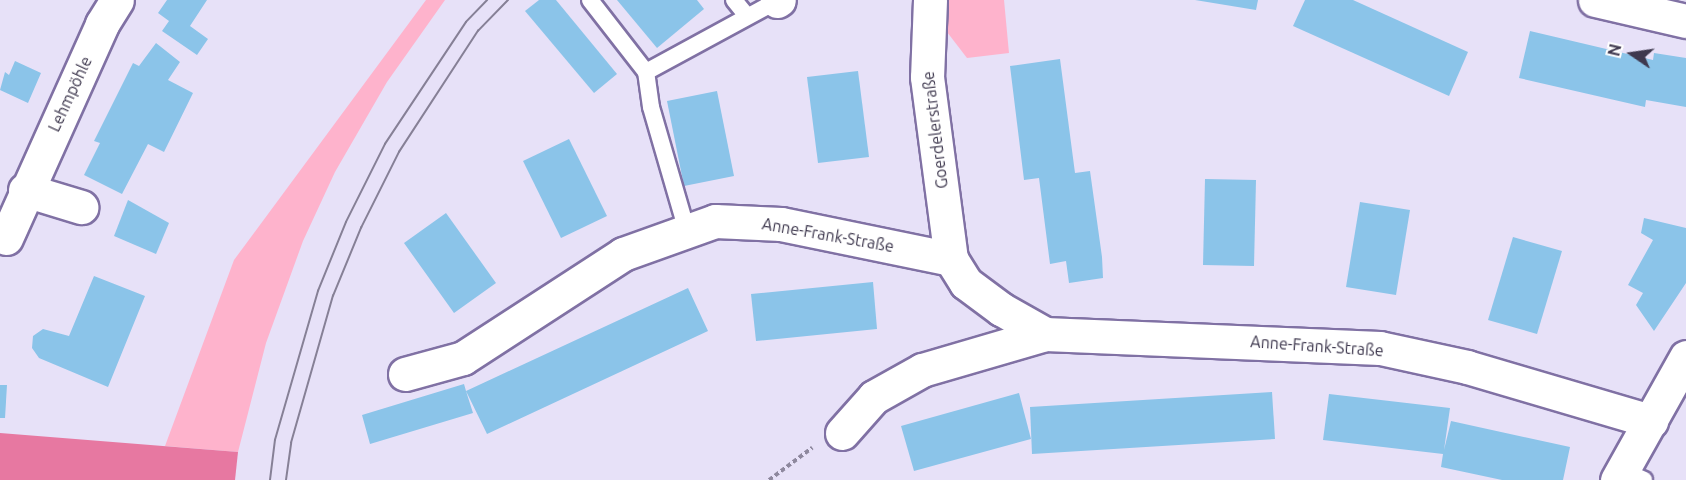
<!DOCTYPE html>
<html>
<head>
<meta charset="utf-8">
<style>
  body { margin:0 }
  #map { position:relative; width:1686px; height:480px; overflow:hidden; background:#e7e1f8; font-family:Ubuntu,sans-serif }
  div>[style] { position:absolute }
  .green>* { inset:0; background:#feb3cc }
  .forest>* { inset:0; background:#e778a1 }
  .building>* { inset:0; background:#8bc4e9 }
  .path>* { height:4px; margin-top:-2px; transform-origin:0; background:repeating-linear-gradient(90deg,#8e889e 0 4.5px,transparent 0 7.5px) }
  .roads { filter:drop-shadow(2px 0 #8071a4) drop-shadow(-2px 0 #8071a4) drop-shadow(0 2px #8071a4) drop-shadow(0 -2px #8071a4) }
  .service>* { height:16px; margin:-8px; padding:0 8px; transform-origin:8px; border-radius:8px; background:#fff }
  .minor>* { height:33px; margin:-16.5px; padding:0 16.5px; transform-origin:16.5px; border-radius:16.5px; background:#fff }
  .tram>* { height:1.5px; margin:-0.75px; padding:0 0.75px; transform-origin:0.75px; border-radius:0.75px; background:#868096 }
  span { translate:-50% -50%; white-space:nowrap; text-align:center; line-height:1.15; -webkit-text-stroke:6px #fff; paint-order:stroke }
  .street-label { font-size:16px; color:#3e384e }
  .north { position:absolute; left:1602px; top:24px; width:60px; height:60px; -webkit-text-stroke:4px #fff; paint-order:stroke; rotate:283deg; font-size:16px; font-weight:700; line-height:24px; text-align:center; color:#3e384e }
  .north::after { content:''; display:block; margin:auto; width:21px; height:27px; background:#3e384e; clip-path:polygon(50% 0,100% 100%,50% 72%,0 100%) }
</style>
</head>
<body>
<div id="map">
  <div class="green">
    <i style="clip-path:polygon(426px 0,445px 0,387px 82px,335px 172px,303px 241px,266px 343px,238px 452px,165px 446px,234px 260px)"></i>
    <i style="clip-path:polygon(949px 0,1004px 0,1009px 53px,967px 58px,947px 32px)"></i>
  </div>
  <div class="forest">
    <i style="clip-path:polygon(0 433px,238px 452px,235px 480px,0 480px)"></i>
  </div>
  <div class="building">
    <i style="clip-path:polygon(167px 0,207px 0,190px 26px,208px 39px,197px 55px,162px 31px,169px 21px,158px 13px)"></i>
    <i style="clip-path:polygon(539px 0,556px 0,617px 74px,594px 93px,525px 11px)"></i>
    <i style="clip-path:polygon(617px 0,697px 0,704px 9px,657px 48px)"></i>
    <i style="clip-path:polygon(1195px 0,1258px 0,1256px 10px)"></i>
    <i style="clip-path:polygon(1305px 0,1353px 0,1468px 52px,1449px 96px,1293px 26px)"></i>
    <i style="clip-path:polygon(1530px 31px,1653px 60px,1654px 53px,1686px 58px,1686px 107px,1646px 100px,1645px 107px,1519px 78px)"></i>
    <i style="clip-path:polygon(156px 43px,180px 62px,168px 80px,193px 93px,164px 152px,148px 144px,122px 194px,84px 175px,100px 143px,94px 141px,133px 63px,139px 66px)"></i>
    <i style="clip-path:polygon(1060px 59px,1075px 173px,1090px 171px,1102px 257px,1103px 278px,1069px 283px,1066px 261px,1050px 264px,1039px 178px,1024px 180px,1010px 66px)"></i>
    <i style="clip-path:polygon(15px 61px,41px 73px,28px 103px,0 90px,5px 72px,9px 75px)"></i>
    <i style="clip-path:polygon(858px 71px,869px 157px,818px 163px,807px 77px)"></i>
    <i style="clip-path:polygon(717px 91px,734px 176px,684px 186px,667px 101px)"></i>
    <i style="clip-path:polygon(569px 139px,607px 216px,561px 238px,523px 161px)"></i>
    <i style="clip-path:polygon(1205px 179px,1256px 180px,1254px 266px,1203px 265px)"></i>
    <i style="clip-path:polygon(128px 200px,169px 223px,156px 254px,114px 236px)"></i>
    <i style="clip-path:polygon(1360px 202px,1410px 210px,1396px 295px,1346px 287px)"></i>
    <i style="clip-path:polygon(446px 213px,496px 283px,454px 313px,404px 243px)"></i>
    <i style="clip-path:polygon(1644px 218px,1686px 228px,1686px 283px,1654px 331px,1636px 305px,1643px 293px,1628px 285px,1653px 240px,1641px 233px)"></i>
    <i style="clip-path:polygon(1513px 237px,1562px 251px,1537px 334px,1488px 320px)"></i>
    <i style="clip-path:polygon(94px 276px,145px 296px,108px 387px,39px 358px,32px 348px,33px 336px,43px 329px,69px 336px)"></i>
    <i style="clip-path:polygon(873px 282px,877px 329px,756px 341px,751px 294px)"></i>
    <i style="clip-path:polygon(688px 288px,708px 331px,487px 434px,466px 391px,473px 413px,370px 444px,362px 415px,464px 384px,466px 391px)"></i>
    <i style="clip-path:polygon(0 385px,7px 385px,5px 418px,0 418px)"></i>
    <i style="clip-path:polygon(1272px 392px,1275px 439px,1032px 454px,1030px 407px)"></i>
    <i style="clip-path:polygon(1019px 393px,1031px 439px,914px 471px,901px 426px)"></i>
    <i style="clip-path:polygon(1329px 394px,1450px 408px,1444px 450px,1451px 421px,1570px 447px,1563px 480px,1502px 480px,1441px 467px,1443px 454px,1323px 440px)"></i>
  </div>
  <div class="path">
    <i style="left:769px;top:480px;width:54px;rotate:-36.7deg"></i>
  </div>
  <div class="roads">
    <div class="service">
      <i style="left:590px;top:0;width:91px;rotate:52.1deg"></i>
      <i style="left:734px;top:0;width:19px;rotate:51deg"></i>
      <i style="left:687px;top:231px;width:129px;rotate:-106.2deg"></i>
      <i style="left:651px;top:107px;width:35px;rotate:-98deg"></i>
      <i style="left:646px;top:72px;width:149px;rotate:-28.5deg"></i>
      <i style="left:1622px;top:470px;width:24px;rotate:24deg"></i>
    </div>
    <div class="minor">
      <i style="left:930px;top:0;width:77px;rotate:92.2deg"></i>
      <i style="left:927px;top:77px;width:184px;rotate:82.5deg"></i>
      <i style="left:951px;top:259px;width:28px;rotate:58deg"></i>
      <i style="left:966px;top:283px;width:44px;rotate:36.6deg"></i>
      <i style="left:1001px;top:309px;width:51px;rotate:29.6deg"></i>
      <i style="left:1045px;top:334px;width:335px;rotate:2.4deg"></i>
      <i style="left:1380px;top:348px;width:89px;rotate:12.3deg"></i>
      <i style="left:1467px;top:367px;width:192px;rotate:16.4deg"></i>
      <i style="left:1595px;top:0;width:93px;rotate:13deg"></i>
      <i style="left:777px;top:1px;width:2px;rotate:-27deg"></i>
      <i style="left:25px;top:190px;width:59px;rotate:16.9deg"></i>
      <i style="left:6px;top:238px;width:235px;rotate:-65.8deg"></i>
      <i style="left:102px;top:24px;width:28px;rotate:-58deg"></i>
      <i style="left:405px;top:374px;width:60px;rotate:-15.4deg"></i>
      <i style="left:463px;top:358px;width:191px;rotate:-33deg"></i>
      <i style="left:623px;top:254px;width:98px;rotate:-19.7deg"></i>
      <i style="left:715px;top:221px;width:66px;rotate:2.6deg"></i>
      <i style="left:781px;top:224px;width:174px;rotate:11.6deg"></i>
      <i style="left:842px;top:433px;width:48px;rotate:-48.4deg"></i>
      <i style="left:874px;top:397px;width:55px;rotate:-29.4deg"></i>
      <i style="left:922px;top:370px;width:128px;rotate:-16.3deg"></i>
      <i style="left:1617px;top:480px;width:141px;rotate:-60.7deg"></i>
    </div>
  </div>
  <div class="tram">
    <i style="left:270px;top:480px;width:40px;rotate:-82.9deg"></i>
    <i style="left:275px;top:440px;width:155px;rotate:-73.9deg"></i>
    <i style="left:318px;top:291px;width:74px;rotate:-67.9deg"></i>
    <i style="left:346px;top:222px;width:87px;rotate:-63.4deg"></i>
    <i style="left:385px;top:144px;width:146px;rotate:-56.4deg"></i>
    <i style="left:466px;top:22px;width:30px;rotate:-46deg"></i>
    <i style="left:286px;top:480px;width:37px;rotate:-82deg"></i>
    <i style="left:291px;top:443px;width:153px;rotate:-74.1deg"></i>
    <i style="left:333px;top:296px;width:74px;rotate:-67.6deg"></i>
    <i style="left:361px;top:228px;width:85px;rotate:-63.4deg"></i>
    <i style="left:399px;top:152px;width:145px;rotate:-56.9deg"></i>
    <i style="left:478px;top:31px;width:43px;rotate:-45.9deg"></i>
  </div>
  <div class="street-label">
    <span style="left:70px;top:94px;rotate:-65deg">Lehmpöhle</span>
    <span style="left:935px;top:130px;rotate:-97deg">Goerdelerstraße</span>
    <span style="left:828px;top:235px;rotate:10deg">Anne-Frank-Straße</span>
    <span style="left:1317px;top:346px;rotate:4deg">Anne-Frank-Straße</span>
  </div>
  <div class="north">N</div>
</div>
</body>
</html>
